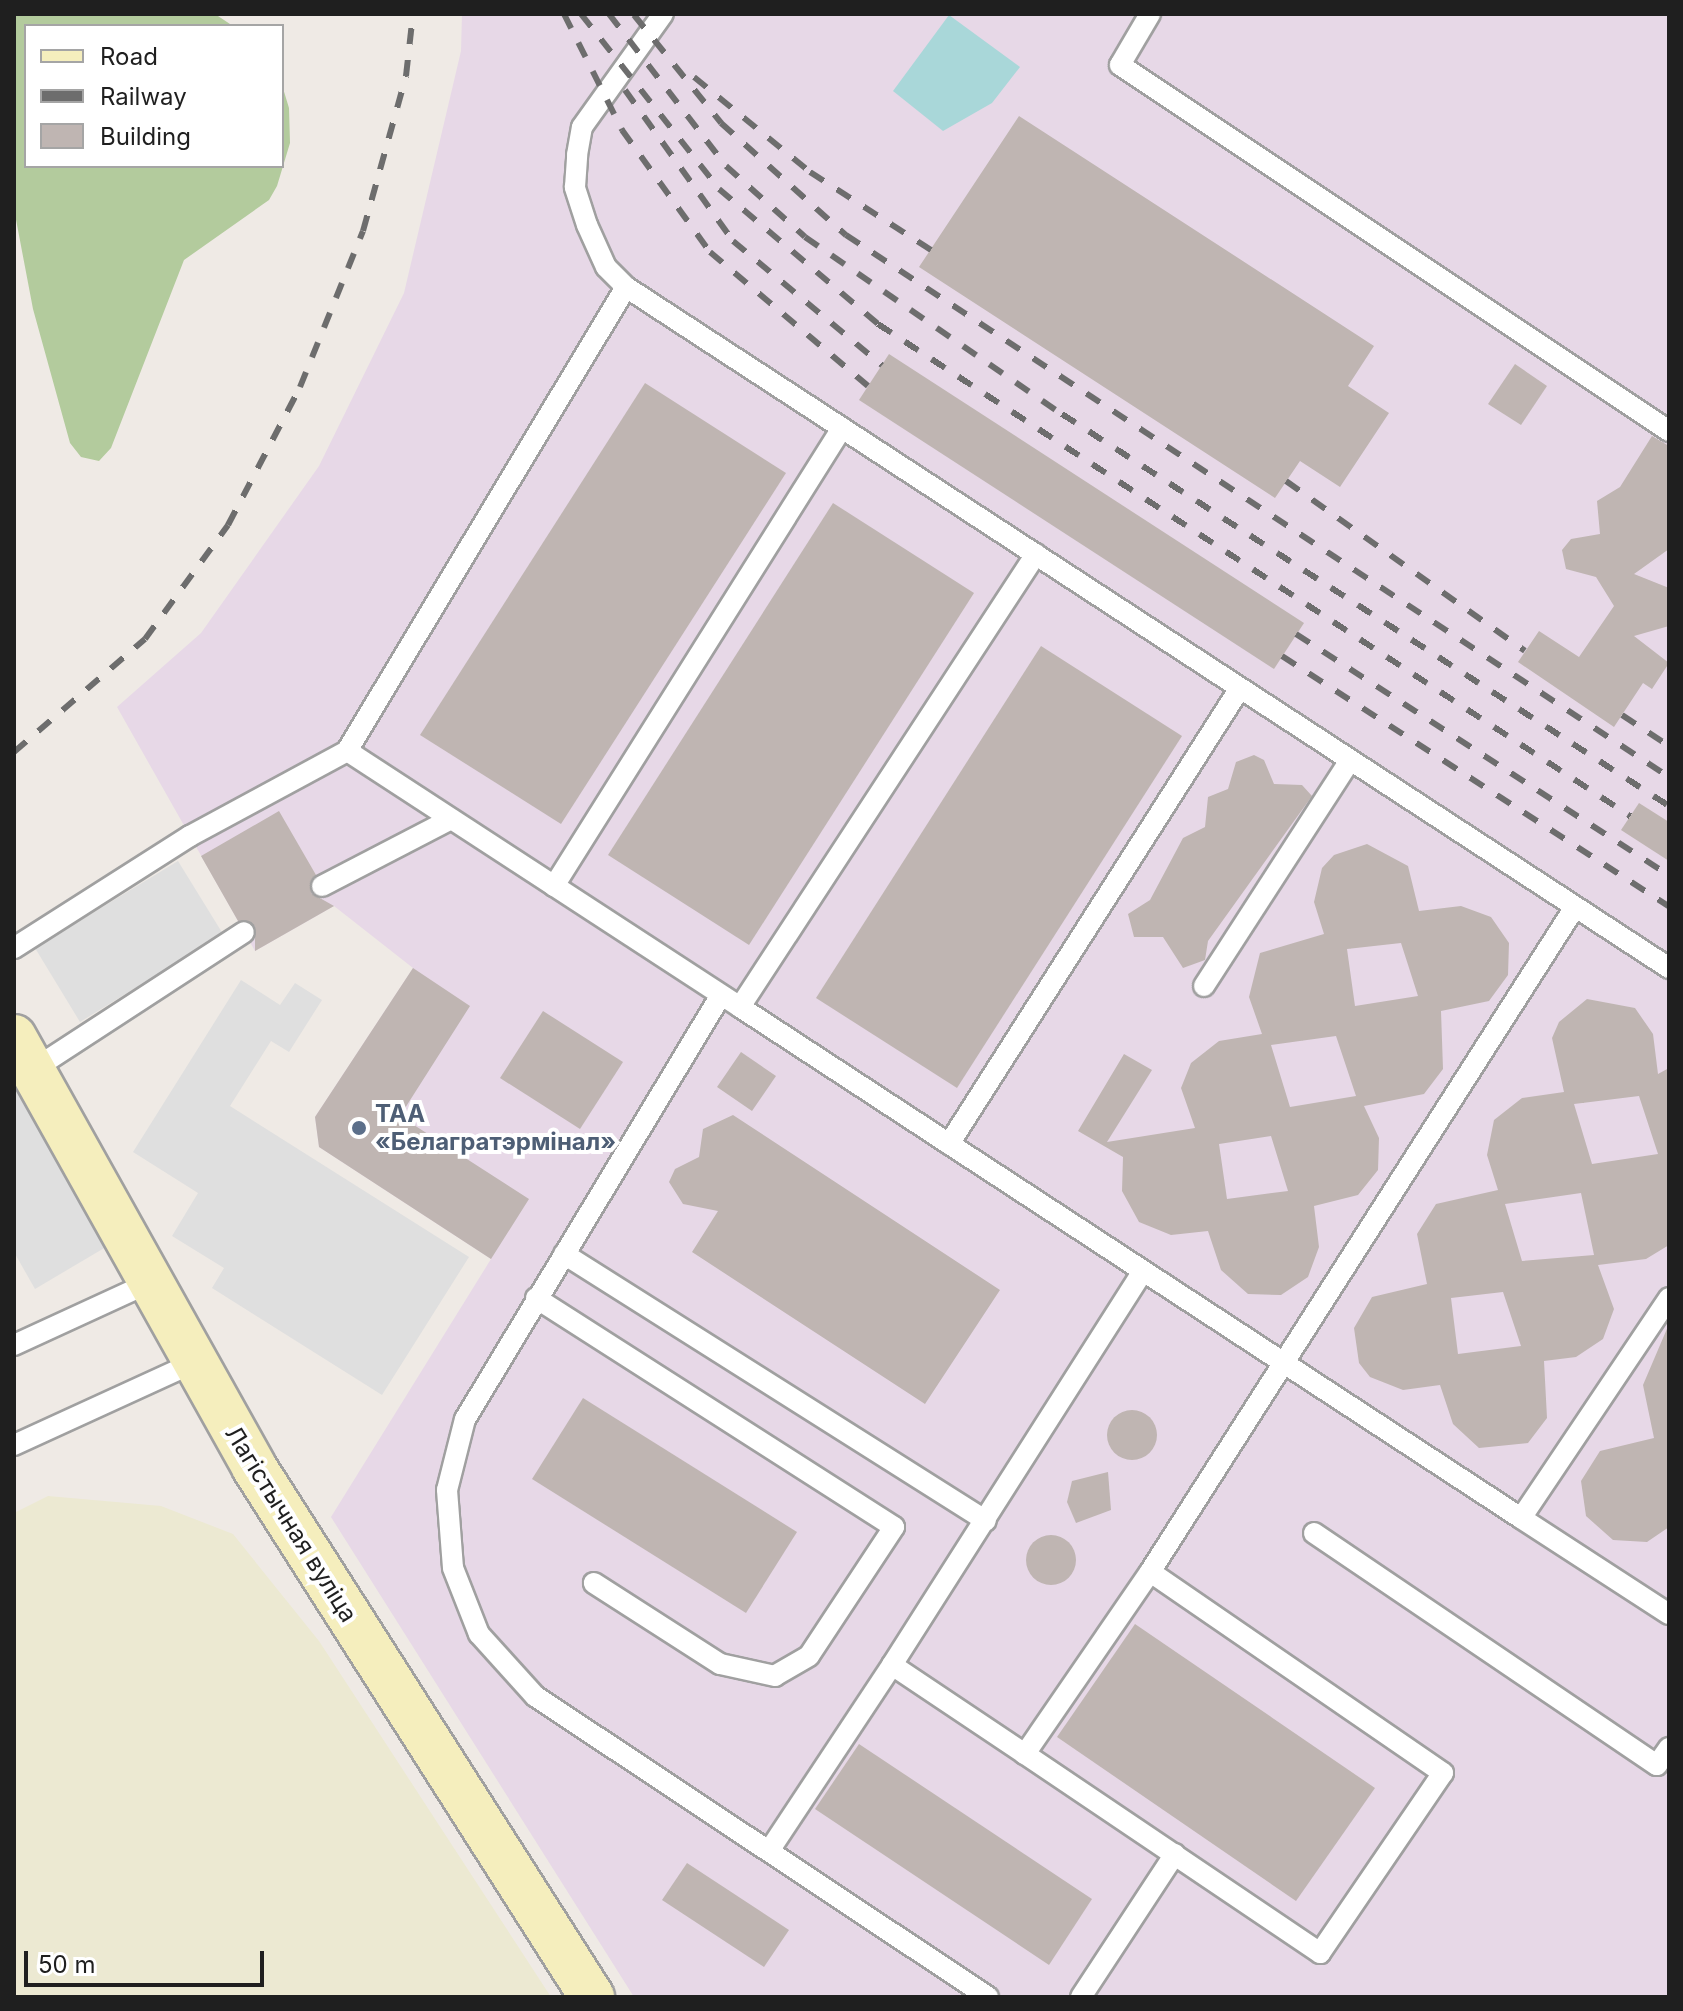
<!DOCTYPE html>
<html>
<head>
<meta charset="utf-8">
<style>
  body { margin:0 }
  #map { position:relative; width:1683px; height:2011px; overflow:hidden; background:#efeae5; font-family:Inter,sans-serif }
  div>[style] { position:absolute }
  .industrial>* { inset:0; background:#e7d8e7 }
  .farmland>* { inset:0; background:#ece9d2 }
  .forest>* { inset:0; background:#b3cb9d }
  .parking>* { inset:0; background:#dfdfdf }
  .water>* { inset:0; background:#a9d7d9 }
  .building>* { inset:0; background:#bfb5b2 }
  .round { border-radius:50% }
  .roads { filter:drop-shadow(2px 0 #a0a0a0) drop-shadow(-2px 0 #a0a0a0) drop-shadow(0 2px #a0a0a0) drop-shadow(0 -2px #a0a0a0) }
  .lane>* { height:20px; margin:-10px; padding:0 10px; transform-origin:10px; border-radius:10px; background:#fff }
  .secondary>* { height:44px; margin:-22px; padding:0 22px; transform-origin:22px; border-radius:22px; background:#f5eebd }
  .rail>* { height:6px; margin-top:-3px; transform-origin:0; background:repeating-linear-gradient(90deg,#6d6d6d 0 16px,transparent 0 32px) }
  .dots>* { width:22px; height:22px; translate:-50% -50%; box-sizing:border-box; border:4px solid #fff; border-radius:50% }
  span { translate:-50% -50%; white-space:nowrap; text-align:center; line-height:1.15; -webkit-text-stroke:8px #fff; paint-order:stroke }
  .service-label { font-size:24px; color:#4e5e75; font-weight:700 }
  .left { translate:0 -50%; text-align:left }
  .street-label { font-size:24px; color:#1f1f1f }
  .frame { position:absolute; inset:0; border:16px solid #1f1f1f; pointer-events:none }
  .legend { position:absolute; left:24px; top:24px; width:260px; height:144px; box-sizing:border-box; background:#fff; border:2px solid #a5a5a5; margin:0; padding:10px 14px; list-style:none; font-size:24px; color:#1f1f1f }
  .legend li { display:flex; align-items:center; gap:16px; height:40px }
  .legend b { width:40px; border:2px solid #a5a5a5 }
  .scale { position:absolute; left:24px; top:1951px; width:240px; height:36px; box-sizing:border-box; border:4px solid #1f1f1f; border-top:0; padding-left:10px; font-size:24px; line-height:28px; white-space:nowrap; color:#1f1f1f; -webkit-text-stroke:6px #fff; paint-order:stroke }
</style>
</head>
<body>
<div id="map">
  <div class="industrial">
    <i style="clip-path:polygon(462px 14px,1669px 14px,1669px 1997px,634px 1997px,331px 1517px,491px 1259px,319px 1147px,315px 1117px,413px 968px,334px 906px,255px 951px,117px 707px,201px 633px,319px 466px,404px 293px,461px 51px)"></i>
  </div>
  <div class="farmland">
    <i style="clip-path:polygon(48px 1496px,161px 1506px,233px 1534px,319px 1641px,551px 1997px,14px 1997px,14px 1513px)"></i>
  </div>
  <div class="forest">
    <i style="clip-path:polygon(14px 14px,215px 14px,233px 26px,26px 26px,26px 166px,282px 166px,282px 85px,289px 108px,290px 143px,277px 186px,269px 200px,184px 260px,111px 448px,99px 461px,81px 457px,70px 443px,33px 309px,14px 209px)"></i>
  </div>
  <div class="parking">
    <i style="clip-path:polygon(178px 861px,223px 934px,80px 1022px,35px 948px)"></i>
    <i style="clip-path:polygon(241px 980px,280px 1005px,295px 983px,322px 1000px,289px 1052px,271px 1041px,230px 1106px,469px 1257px,382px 1395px,212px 1288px,224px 1268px,172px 1236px,198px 1193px,133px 1152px)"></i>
    <i style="clip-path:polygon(14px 1078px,111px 1244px,35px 1289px,14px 1252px)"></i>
  </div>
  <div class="water">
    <i style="clip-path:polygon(949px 15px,1020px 67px,992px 103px,943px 131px,893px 91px)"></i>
  </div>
  <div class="building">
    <i style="clip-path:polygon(1019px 116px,1374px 346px,1348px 386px,1389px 413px,1340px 487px,1300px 461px,1275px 498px,919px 267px)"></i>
    <i style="clip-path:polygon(889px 354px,1304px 623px,1274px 669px,859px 400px)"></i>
    <i style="clip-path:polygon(1515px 364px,1547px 386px,1521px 425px,1488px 404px)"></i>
    <i style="clip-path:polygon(645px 383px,786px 473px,561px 824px,420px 735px)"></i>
    <i style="clip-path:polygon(1652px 436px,1669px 446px,1669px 549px,1634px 574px,1669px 588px,1669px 626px,1634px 636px,1669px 663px,1652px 689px,1643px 683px,1614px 727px,1518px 662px,1539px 631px,1579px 657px,1614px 606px,1596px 577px,1566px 569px,1562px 550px,1571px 539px,1600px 534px,1597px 501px,1620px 487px)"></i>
    <i style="clip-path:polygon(833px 503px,974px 593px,749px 945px,608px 855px)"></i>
    <i style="clip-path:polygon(1041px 646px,1182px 736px,957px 1088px,816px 998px)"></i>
    <i style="clip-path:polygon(1254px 755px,1264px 760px,1274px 784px,1302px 785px,1312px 796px,1208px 941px,1205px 960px,1183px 968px,1163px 937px,1134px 937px,1128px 914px,1150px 900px,1183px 838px,1205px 827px,1208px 797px,1228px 789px,1236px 762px)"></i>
    <i style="clip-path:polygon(1639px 803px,1669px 822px,1669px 861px,1621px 830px)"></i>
    <i style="clip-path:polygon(279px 811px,316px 875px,311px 893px,334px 906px,255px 951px,255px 926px,238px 921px,201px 856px)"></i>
    <i style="clip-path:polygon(evenodd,1367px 844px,1408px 866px,1419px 911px,1461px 906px,1491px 917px,1509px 943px,1508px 975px,1489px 1001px,1441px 1011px,1443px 1069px,1424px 1094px,1364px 1106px,1379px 1138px,1378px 1170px,1358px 1195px,1314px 1206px,1319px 1247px,1308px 1277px,1281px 1295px,1248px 1294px,1221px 1270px,1208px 1231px,1171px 1235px,1139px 1222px,1122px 1191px,1123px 1157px,1078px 1131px,1124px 1054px,1152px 1070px,1107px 1142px,1195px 1128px,1181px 1088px,1191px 1063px,1219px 1041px,1262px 1034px,1249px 997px,1260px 953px,1324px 934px,1314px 902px,1322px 868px,1334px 855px,1367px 844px,1401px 943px,1418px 996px,1355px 1006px,1347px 949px,1401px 943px,1367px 844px,1336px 1036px,1356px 1096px,1290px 1107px,1271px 1045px,1336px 1036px,1367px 844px,1271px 1136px,1288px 1191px,1227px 1199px,1219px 1144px,1271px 1136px)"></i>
    <i style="clip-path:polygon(413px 968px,470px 1006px,400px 1116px,529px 1199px,491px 1259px,319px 1147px,315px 1117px)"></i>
    <i style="clip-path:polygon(evenodd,1587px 999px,1635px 1008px,1653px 1034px,1658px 1074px,1669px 1068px,1669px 1245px,1646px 1259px,1598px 1265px,1614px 1309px,1603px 1339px,1576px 1357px,1544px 1361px,1547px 1418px,1528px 1443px,1479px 1448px,1453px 1424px,1440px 1385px,1403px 1390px,1370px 1377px,1359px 1363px,1354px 1328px,1372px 1297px,1427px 1284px,1417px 1234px,1436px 1204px,1498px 1190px,1487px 1155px,1494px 1120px,1522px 1098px,1564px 1092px,1552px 1038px,1559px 1022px,1587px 999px,1639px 1096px,1658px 1154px,1592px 1164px,1574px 1104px,1639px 1096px,1587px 999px,1581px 1193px,1594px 1255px,1522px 1261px,1505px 1204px,1581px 1193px,1587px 999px,1503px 1292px,1521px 1346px,1458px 1354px,1451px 1298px,1503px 1292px)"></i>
    <i style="clip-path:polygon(543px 1011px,623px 1062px,580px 1129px,500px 1078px)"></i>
    <i style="clip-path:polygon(741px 1052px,776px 1076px,752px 1111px,717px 1087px)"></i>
    <i style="clip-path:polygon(733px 1115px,1000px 1290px,925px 1404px,692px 1252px,718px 1211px,683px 1204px,669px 1182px,675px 1169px,699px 1157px,703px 1129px)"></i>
    <i style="clip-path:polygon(1669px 1324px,1669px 1527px,1647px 1542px,1613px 1540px,1586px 1516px,1581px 1481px,1600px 1451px,1654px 1438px,1643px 1385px)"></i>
    <i style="clip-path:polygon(583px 1398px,797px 1532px,746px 1613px,532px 1479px)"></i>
    <i class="round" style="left:1107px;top:1410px;width:50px;height:50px"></i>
    <i style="clip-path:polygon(1108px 1472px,1111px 1510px,1076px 1523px,1067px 1502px,1072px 1481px)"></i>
    <i class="round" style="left:1026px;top:1535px;width:50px;height:50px"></i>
    <i style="clip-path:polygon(1135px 1624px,1375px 1788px,1296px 1901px,1057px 1737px)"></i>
    <i style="clip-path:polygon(859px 1744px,1092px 1899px,1049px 1965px,815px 1809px)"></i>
    <i style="clip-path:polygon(687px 1863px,789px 1930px,764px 1967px,662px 1900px)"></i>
  </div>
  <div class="roads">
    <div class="lane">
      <i style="left:1150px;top:14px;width:59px;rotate:120.5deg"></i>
      <i style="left:1120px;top:65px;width:660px;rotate:33.69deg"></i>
      <i style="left:626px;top:287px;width:28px;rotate:-135deg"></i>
      <i style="left:606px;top:267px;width:46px;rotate:-114.3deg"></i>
      <i style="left:587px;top:225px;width:40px;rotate:-108deg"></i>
      <i style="left:575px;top:187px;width:32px;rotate:-86deg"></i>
      <i style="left:577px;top:155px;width:28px;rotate:-80deg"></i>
      <i style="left:582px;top:127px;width:139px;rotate:-54.4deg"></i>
      <i style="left:1036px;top:554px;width:541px;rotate:123.16deg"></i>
      <i style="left:740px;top:1007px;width:933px;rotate:33.2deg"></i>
      <i style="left:322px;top:886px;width:145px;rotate:-27.4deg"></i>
      <i style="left:554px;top:886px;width:541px;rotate:-57.84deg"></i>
      <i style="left:14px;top:948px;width:209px;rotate:-32.5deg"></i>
      <i style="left:190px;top:836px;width:179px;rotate:-28.4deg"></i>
      <i style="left:1204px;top:986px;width:269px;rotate:-57.1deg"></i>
      <i style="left:721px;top:995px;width:495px;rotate:121.1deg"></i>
      <i style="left:465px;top:1419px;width:73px;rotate:104.2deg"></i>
      <i style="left:447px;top:1490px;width:78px;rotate:85.6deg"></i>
      <i style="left:453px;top:1568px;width:71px;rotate:68.5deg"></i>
      <i style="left:479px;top:1634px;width:84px;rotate:47.9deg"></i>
      <i style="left:535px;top:1696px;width:544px;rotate:33.6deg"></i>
      <i style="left:740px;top:1007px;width:469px;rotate:-146.9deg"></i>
      <i style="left:347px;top:751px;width:541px;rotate:-58.98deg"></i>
      <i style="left:626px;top:287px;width:1246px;rotate:33.14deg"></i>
      <i style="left:31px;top:1071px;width:254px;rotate:-33.1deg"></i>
      <i style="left:949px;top:1144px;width:541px;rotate:-57.46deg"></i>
      <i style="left:564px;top:1254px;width:499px;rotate:32.3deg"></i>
      <i style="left:536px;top:1298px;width:425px;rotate:32.6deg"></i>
      <i style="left:894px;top:1527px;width:154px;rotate:123.4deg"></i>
      <i style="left:809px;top:1656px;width:39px;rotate:150deg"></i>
      <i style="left:775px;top:1676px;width:56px;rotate:-167.7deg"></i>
      <i style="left:720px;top:1664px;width:150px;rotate:-147.3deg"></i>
      <i style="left:1669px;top:1298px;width:265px;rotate:123.9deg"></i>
      <i style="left:1521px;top:1518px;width:176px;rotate:33deg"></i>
      <i style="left:14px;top:1345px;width:149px;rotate:-24.7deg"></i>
      <i style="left:14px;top:1445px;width:197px;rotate:-24.6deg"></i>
      <i style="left:1314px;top:1533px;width:414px;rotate:34.1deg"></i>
      <i style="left:1657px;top:1765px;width:21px;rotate:-55deg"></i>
      <i style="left:1150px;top:1572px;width:221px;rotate:124.5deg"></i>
      <i style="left:1025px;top:1754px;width:356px;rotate:34deg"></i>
      <i style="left:1320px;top:1953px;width:218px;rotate:-55.7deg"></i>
      <i style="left:1443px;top:1773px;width:355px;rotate:-145.5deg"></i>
      <i style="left:1150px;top:1572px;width:789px;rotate:-57.42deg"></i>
      <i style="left:1025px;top:1754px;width:160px;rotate:-146.2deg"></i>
      <i style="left:892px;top:1665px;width:467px;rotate:-57.5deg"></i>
      <i style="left:769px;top:1851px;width:223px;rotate:-56.5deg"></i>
      <i style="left:1081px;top:1997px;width:171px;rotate:-56.7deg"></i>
    </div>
    <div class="secondary">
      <i style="left:14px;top:1037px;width:492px;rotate:60.8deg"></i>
      <i style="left:254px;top:1467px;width:629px;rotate:57.47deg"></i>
    </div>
  </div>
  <div class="rail">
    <i style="left:564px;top:14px;width:130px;rotate:63.4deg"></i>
    <i style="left:622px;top:130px;width:150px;rotate:54.2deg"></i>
    <i style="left:710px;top:252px;width:207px;rotate:40.3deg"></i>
    <i style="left:581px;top:14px;width:223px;rotate:51.7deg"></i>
    <i style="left:719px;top:189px;width:209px;rotate:40.3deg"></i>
    <i style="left:878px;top:324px;width:899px;rotate:33.19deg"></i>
    <i style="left:609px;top:14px;width:192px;rotate:52.4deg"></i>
    <i style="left:726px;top:166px;width:106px;rotate:41.9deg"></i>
    <i style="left:805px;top:237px;width:312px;rotate:34.6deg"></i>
    <i style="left:1062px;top:414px;width:723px;rotate:32.85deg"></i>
    <i style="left:634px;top:15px;width:139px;rotate:51.1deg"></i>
    <i style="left:721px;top:123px;width:168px;rotate:41.9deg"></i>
    <i style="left:846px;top:235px;width:985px;rotate:33.37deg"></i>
    <i style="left:694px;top:77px;width:150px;rotate:39.3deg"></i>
    <i style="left:810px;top:172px;width:144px;rotate:32.8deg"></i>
    <i style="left:625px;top:90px;width:186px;rotate:54.4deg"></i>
    <i style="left:733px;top:241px;width:194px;rotate:39.8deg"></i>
    <i style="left:1286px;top:481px;width:293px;rotate:35.4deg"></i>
    <i style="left:1296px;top:634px;width:444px;rotate:32.9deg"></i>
    <i style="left:1282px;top:656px;width:461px;rotate:32.9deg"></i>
    <i style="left:1622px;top:715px;width:56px;rotate:33.4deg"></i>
    <i style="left:14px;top:752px;width:173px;rotate:-40.8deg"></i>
    <i style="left:145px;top:639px;width:141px;rotate:-53.9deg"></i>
    <i style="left:228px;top:525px;width:156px;rotate:-62.4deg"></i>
    <i style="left:300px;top:387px;width:168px;rotate:-68deg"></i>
    <i style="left:363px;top:231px;width:161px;rotate:-74.5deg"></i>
    <i style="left:406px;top:76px;width:62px;rotate:-83.6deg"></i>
  </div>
  <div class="dots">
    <i style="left:359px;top:1128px;background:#5c6f8a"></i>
  </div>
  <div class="service-label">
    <span class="left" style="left:375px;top:1128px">ТАА<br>«Белагратэрмінал»</span>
  </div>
  <div class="street-label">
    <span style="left:291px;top:1524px;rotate:58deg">Лагістычная вуліца</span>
  </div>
  <div class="frame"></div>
  <ul class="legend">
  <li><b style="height:10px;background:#f5eebd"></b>Road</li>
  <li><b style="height:10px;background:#6d6d6d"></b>Railway</li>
  <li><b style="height:22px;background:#bfb5b2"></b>Building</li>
  </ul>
  <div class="scale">50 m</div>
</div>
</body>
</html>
